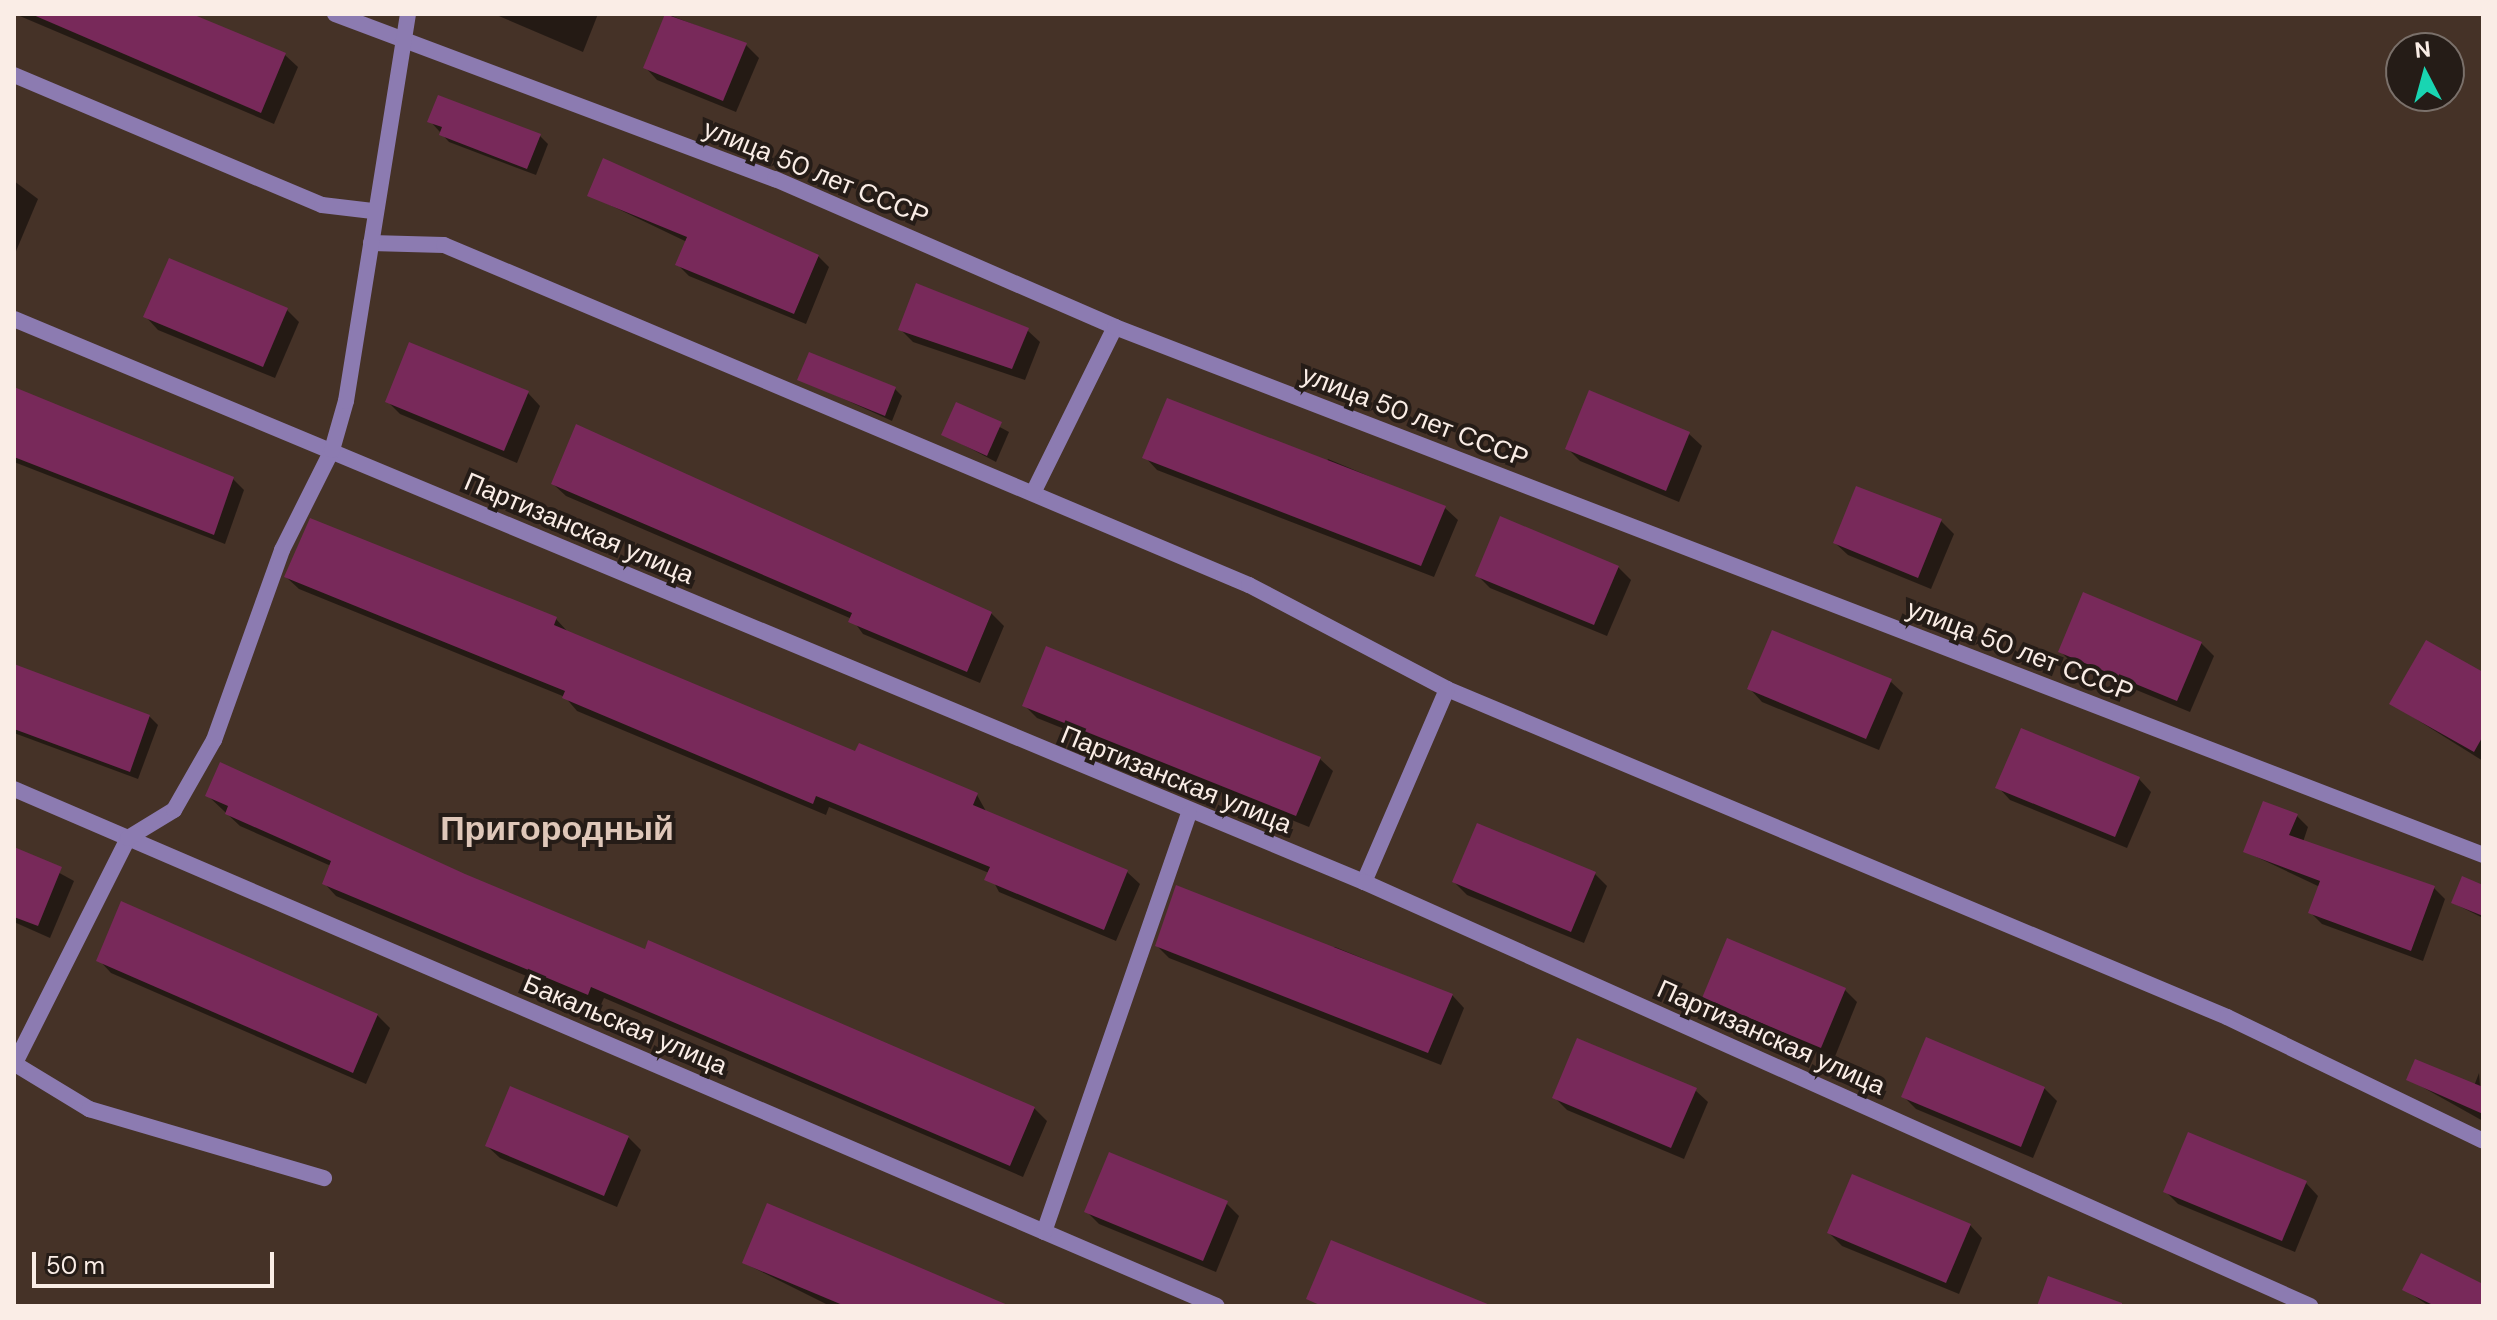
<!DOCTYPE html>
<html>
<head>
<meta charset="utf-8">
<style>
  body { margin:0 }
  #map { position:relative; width:2497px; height:1320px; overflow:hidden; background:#453227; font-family:"DM Sans",sans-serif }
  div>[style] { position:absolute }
  .shadow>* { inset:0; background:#0007 }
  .building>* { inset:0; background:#78295a }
  .lane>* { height:16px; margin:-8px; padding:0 8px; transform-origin:8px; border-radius:8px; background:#8c7bb1 }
  .street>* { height:16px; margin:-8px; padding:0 8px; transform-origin:8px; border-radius:8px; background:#8c7bb1 }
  span { translate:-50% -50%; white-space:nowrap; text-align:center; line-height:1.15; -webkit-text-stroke:8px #251c17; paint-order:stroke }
  .street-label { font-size:26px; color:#faede6 }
  .district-label { font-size:34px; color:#dfc7b9; font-weight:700 }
  .frame { position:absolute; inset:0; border:16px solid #faede6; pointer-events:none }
  .north { position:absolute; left:2385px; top:32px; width:80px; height:80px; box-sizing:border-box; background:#251c17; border:2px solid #7a706a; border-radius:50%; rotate:354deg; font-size:22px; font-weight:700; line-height:32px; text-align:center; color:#faede6 }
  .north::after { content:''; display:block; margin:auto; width:28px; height:36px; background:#19d5b2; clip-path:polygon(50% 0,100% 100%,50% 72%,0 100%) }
  .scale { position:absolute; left:32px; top:1252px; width:242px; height:36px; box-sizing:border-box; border:4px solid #faede6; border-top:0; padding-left:10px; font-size:24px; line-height:28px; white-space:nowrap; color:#faede6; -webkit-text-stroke:6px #251c17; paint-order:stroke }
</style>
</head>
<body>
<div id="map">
  <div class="shadow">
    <i style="clip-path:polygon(15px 14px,189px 14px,285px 55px,298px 67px,274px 124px)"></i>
    <i style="clip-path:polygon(494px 14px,598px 14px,583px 52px)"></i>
    <i style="clip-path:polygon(667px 14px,746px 45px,759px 58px,736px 112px,657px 80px,645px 67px)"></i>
    <i style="clip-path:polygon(430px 121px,540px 136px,548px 144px,536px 175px,449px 142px)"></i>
    <i style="clip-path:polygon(14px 181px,38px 199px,14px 256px)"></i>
    <i style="clip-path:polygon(589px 195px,818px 256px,829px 267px,806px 324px,689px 276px,677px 264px,687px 242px)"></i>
    <i style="clip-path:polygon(286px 309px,299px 322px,275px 378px,158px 330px,146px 317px)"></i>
    <i style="clip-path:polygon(900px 329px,1027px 330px,1040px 342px,1025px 380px,913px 342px)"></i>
    <i style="clip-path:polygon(800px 379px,895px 389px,902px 396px,892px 421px)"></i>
    <i style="clip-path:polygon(17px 391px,233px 479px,244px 490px,225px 544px,14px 462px)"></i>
    <i style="clip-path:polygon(528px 393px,540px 406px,517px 463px,400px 414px,387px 401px)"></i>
    <i style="clip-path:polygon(957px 404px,1009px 432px,996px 462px,943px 434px)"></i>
    <i style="clip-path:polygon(577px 427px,991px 613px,1004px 626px,980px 683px,863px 634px,852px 619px,566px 496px,553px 484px)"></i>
    <i style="clip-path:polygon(1689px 434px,1702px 446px,1679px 502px,1580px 461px,1567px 448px)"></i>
    <i style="clip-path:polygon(1145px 457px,1325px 466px,1328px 459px,1445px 508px,1458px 520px,1434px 577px,1157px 470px)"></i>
    <i style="clip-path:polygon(1941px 521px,1954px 534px,1931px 589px,1848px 555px,1835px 543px)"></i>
    <i style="clip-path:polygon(1618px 567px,1631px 580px,1607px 636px,1490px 588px,1478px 576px)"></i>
    <i style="clip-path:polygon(286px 577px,556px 619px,568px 632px,857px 754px,977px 795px,987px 813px,1127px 872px,1140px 884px,1116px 941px,999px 892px,989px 873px,829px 807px,826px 815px,577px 711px,565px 697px,299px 589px)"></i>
    <i style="clip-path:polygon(2201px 643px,2214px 656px,2190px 712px,2073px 664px,2060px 651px)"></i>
    <i style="clip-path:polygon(14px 667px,149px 716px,158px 725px,138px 779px,14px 733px)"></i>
    <i style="clip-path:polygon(2483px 674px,2483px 761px,2392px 704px)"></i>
    <i style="clip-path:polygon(1890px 681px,1903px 693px,1879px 750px,1762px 702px,1750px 689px)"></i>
    <i style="clip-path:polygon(1024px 705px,1320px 759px,1333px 771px,1309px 827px,1037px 718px)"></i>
    <i style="clip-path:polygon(2139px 779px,2151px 792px,2127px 848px,2010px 800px,1998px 787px)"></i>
    <i style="clip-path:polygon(207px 795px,465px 876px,1034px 1108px,1047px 1121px,1023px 1177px,604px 998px,600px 1007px,336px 896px,324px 883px,331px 866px,240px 826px)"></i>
    <i style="clip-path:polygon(2297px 816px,2308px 827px,2303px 842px,2434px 888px,2445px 899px,2423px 961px,2322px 924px,2310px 912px,2320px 887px,2246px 852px)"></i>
    <i style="clip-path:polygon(14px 848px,74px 881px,50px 938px,14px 922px)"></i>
    <i style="clip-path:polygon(1595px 874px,1607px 886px,1584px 943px,1467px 895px,1454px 882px)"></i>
    <i style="clip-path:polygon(2483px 887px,2483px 918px,2453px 903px)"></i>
    <i style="clip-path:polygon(1157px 946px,1335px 947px,1452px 995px,1464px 1008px,1441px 1065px,1169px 958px)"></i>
    <i style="clip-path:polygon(99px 960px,377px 1015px,390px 1028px,366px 1084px,111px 973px)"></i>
    <i style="clip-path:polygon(1845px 990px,1857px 1002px,1834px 1059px,1717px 1010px,1704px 998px)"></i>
    <i style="clip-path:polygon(2479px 1073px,2483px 1121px,2408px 1079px,2474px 1086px)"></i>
    <i style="clip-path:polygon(2044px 1088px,2057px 1101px,2033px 1158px,1916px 1109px,1904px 1097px)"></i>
    <i style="clip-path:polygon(1695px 1090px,1708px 1102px,1684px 1159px,1567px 1110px,1555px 1098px)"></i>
    <i style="clip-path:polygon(628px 1137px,641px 1150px,617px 1207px,500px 1158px,487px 1146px)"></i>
    <i style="clip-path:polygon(2306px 1183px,2318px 1196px,2295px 1252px,2178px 1204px,2165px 1191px)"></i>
    <i style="clip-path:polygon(1226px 1203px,1239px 1216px,1216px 1272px,1099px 1224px,1086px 1211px)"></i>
    <i style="clip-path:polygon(1970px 1225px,1982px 1238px,1959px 1294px,1842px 1246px,1829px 1233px)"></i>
    <i style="clip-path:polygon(744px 1263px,1006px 1306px,830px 1306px)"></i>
    <i style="clip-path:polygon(2483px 1286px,2483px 1306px,2429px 1306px,2404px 1289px)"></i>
  </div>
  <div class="building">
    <i style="clip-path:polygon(31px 14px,192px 14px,286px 53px,261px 113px)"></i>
    <i style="clip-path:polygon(665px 14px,747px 43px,723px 101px,643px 68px)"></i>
    <i style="clip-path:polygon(438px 95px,541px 134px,527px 169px,439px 135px,442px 127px,427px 122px)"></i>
    <i style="clip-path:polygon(603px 158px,819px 255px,794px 314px,675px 265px,687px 237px,587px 196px)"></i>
    <i style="clip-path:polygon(169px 258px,288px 308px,263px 367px,143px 317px)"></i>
    <i style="clip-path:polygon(916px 283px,1029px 328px,1012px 369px,898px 330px)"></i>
    <i style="clip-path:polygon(409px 342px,529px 391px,504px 451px,385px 402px)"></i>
    <i style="clip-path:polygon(809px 352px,896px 387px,885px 416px,797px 380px)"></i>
    <i style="clip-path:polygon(14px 387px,234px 477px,214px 535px,14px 457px)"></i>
    <i style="clip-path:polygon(1589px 390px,1690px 432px,1666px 491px,1565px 449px)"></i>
    <i style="clip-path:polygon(1167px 398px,1446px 506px,1421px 566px,1142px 458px)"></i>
    <i style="clip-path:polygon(956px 402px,1002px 422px,987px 456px,941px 435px)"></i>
    <i style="clip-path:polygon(576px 424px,992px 612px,967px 672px,848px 622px,852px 613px,551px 484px)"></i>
    <i style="clip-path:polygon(1856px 486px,1942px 519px,1918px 578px,1833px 543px)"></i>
    <i style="clip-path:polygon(1500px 516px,1619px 566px,1594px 625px,1475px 576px)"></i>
    <i style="clip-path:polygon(310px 518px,557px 617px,554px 625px,855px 751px,859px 743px,978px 793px,973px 805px,1128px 870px,1104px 930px,984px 880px,990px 867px,816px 796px,813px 804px,562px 698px,565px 691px,284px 577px)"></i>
    <i style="clip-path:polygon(2083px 592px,2202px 642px,2177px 701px,2058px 652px)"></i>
    <i style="clip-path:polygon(1772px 630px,1892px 679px,1866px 739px,1747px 689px)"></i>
    <i style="clip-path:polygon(2426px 640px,2483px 672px,2483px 736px,2474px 752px,2389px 704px)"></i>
    <i style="clip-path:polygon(1046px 646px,1321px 757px,1296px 816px,1022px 706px)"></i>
    <i style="clip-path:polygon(14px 664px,150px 715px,130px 772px,14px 729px)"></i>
    <i style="clip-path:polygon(2021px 728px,2140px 777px,2115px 837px,1995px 788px)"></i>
    <i style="clip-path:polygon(220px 762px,465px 874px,645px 949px,648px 940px,1035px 1107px,1010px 1166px,591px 987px,588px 995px,322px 884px,331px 861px,225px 814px,228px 806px,205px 796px)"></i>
    <i style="clip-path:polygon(2263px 801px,2298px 814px,2289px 835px,2435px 886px,2411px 951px,2308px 913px,2320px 881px,2243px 852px)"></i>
    <i style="clip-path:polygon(1477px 823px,1596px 872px,1571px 932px,1452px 882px)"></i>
    <i style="clip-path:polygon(14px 847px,62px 867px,38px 926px,14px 917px)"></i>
    <i style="clip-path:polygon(2462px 876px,2483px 885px,2483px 916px,2451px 903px)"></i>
    <i style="clip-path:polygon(1176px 885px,1453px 994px,1428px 1053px,1155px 946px)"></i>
    <i style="clip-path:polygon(121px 901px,378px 1014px,353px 1073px,96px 961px)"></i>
    <i style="clip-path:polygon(1727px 938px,1846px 988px,1821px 1048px,1702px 998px)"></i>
    <i style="clip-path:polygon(1926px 1037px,2045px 1087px,2021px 1147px,1901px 1097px)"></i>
    <i style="clip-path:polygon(1577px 1038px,1697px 1088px,1671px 1148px,1552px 1098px)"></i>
    <i style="clip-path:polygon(2415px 1059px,2483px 1087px,2483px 1114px,2406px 1080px)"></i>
    <i style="clip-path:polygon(510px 1086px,629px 1136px,604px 1196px,485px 1146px)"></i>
    <i style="clip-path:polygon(2188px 1132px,2307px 1181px,2282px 1241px,2163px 1192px)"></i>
    <i style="clip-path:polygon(1109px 1152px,1228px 1201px,1203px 1261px,1084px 1212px)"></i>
    <i style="clip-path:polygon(1852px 1174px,1971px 1224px,1946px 1283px,1827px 1233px)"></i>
    <i style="clip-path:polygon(767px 1203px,886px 1253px,1010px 1306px,845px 1306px,742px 1263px)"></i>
    <i style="clip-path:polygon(1331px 1240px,1490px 1305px,1490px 1306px,1322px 1306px,1306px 1299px)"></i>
    <i style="clip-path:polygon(2421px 1253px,2483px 1284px,2483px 1306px,2435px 1306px,2402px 1290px)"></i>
    <i style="clip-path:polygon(2048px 1276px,2122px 1303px,2122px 1306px,2037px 1306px)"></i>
  </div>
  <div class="lane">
    <i style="left:14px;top:75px;width:334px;rotate:22.9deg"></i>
    <i style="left:322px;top:205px;width:51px;rotate:6.7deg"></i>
    <i style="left:371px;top:243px;width:73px;rotate:1.6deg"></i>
    <i style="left:444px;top:245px;width:874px;rotate:22.9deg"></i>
    <i style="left:1249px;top:585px;width:224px;rotate:27.7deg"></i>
    <i style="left:1447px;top:689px;width:846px;rotate:22.81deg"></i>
    <i style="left:2227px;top:1017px;width:284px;rotate:25.8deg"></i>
    <i style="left:1033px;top:493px;width:185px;rotate:-63.7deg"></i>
    <i style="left:1364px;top:882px;width:210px;rotate:-66.7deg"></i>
    <i style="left:15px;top:1064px;width:87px;rotate:31.3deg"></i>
    <i style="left:89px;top:1109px;width:245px;rotate:16.4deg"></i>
  </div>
  <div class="street">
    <i style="left:335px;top:14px;width:470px;rotate:20.6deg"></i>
    <i style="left:775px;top:179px;width:371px;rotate:23.5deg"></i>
    <i style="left:1115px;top:327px;width:1466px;rotate:21.1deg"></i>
    <i style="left:14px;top:319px;width:1463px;rotate:22.64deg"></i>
    <i style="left:1364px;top:882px;width:1037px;rotate:24.14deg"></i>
    <i style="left:14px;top:789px;width:1309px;rotate:23.26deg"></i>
    <i style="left:14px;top:1065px;width:254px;rotate:-63.3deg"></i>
    <i style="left:128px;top:838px;width:54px;rotate:-31.3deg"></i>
    <i style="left:174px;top:810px;width:81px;rotate:-60.3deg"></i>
    <i style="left:214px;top:740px;width:202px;rotate:-70.3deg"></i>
    <i style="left:282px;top:550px;width:112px;rotate:-63.4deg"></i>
    <i style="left:332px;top:450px;width:51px;rotate:-74.1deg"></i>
    <i style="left:346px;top:401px;width:392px;rotate:-80.9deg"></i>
    <i style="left:1044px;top:1232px;width:443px;rotate:-70.9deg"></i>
  </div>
  <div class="street-label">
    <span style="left:816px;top:173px;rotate:22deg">улица 50 лет СССР</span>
    <span style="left:1415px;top:417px;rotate:21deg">улица 50 лет СССР</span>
    <span style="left:579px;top:529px;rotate:23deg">Партизанская улица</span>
    <span style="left:2020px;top:651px;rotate:21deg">улица 50 лет СССР</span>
    <span style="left:1176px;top:780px;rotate:22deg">Партизанская улица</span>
    <span style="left:625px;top:1025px;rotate:23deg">Бакальская улица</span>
    <span style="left:1771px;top:1038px;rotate:24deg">Партизанская улица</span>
  </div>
  <div class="district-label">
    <span style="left:557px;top:829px">Пригородный</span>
  </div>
  <div class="frame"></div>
  <div class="north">N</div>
  <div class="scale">50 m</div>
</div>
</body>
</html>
